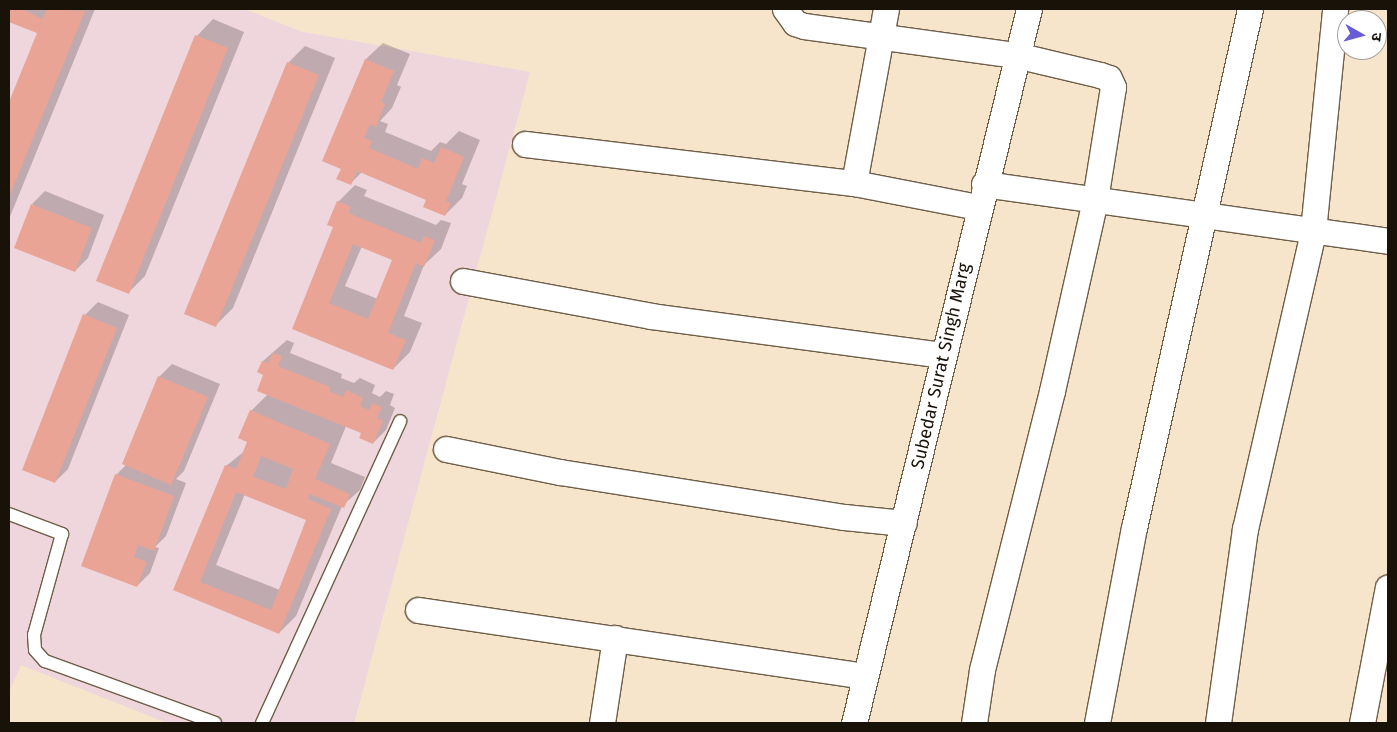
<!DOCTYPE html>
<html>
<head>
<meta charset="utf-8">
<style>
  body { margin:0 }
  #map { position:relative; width:1397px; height:732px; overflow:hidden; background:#f6e4cb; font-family:"Fira Sans","Noto Sans Devanagari",sans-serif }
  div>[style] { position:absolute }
  .education>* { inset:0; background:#efd5dc }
  .shadow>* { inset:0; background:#0003 }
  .building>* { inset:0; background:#eaa496 }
  .roads { filter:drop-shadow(1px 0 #6e5e48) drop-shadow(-1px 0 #6e5e48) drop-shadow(0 1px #6e5e48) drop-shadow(0 -1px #6e5e48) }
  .service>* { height:12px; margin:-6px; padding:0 6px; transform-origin:6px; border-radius:6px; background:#fff }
  .minor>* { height:25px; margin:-12.5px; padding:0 12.5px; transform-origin:12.5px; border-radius:12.5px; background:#fff }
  span { translate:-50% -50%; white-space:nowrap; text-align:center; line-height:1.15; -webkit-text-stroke:5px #fff; paint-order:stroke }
  .street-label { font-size:18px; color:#181209 }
  .frame { position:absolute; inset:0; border:10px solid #181209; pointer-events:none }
  .north { position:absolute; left:1337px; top:10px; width:50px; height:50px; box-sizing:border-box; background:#fff; border:1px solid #a3a09d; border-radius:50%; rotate:97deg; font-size:14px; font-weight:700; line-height:20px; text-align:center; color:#181209 }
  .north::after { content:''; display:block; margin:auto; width:18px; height:22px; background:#685dd6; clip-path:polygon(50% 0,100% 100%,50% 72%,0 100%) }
</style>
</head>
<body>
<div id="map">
  <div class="education">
    <i style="clip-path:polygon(9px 9px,244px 9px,303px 32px,530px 72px,354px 723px,167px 723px,21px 665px,9px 692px)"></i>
  </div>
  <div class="shadow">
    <i style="clip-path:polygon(9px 9px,95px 9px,9px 219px,9px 105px,38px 33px,9px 20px)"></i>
    <i style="clip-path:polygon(213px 19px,244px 32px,145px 276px,128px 293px,197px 36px)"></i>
    <i style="clip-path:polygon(383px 43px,410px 54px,397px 85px,401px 87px,392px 108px,380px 121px,388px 124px,385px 132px,431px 151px,440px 142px,446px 144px,459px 131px,480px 140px,462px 184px,467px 186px,462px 198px,445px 215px,428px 200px,362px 172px,350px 184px,342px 169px,323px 161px,366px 59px)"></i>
    <i style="clip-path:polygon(305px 46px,335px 58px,233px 308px,216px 325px,288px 63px)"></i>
    <i style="clip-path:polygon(evenodd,355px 185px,367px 190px,364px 196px,436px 225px,441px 220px,451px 223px,441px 249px,424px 265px,404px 316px,422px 323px,410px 352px,393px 369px,294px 328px,334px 227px,338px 202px,355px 185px,362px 246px,394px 259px,378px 299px,345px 286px,362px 246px)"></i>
    <i style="clip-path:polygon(45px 191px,104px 215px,88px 258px,75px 271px,32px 204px)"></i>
    <i style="clip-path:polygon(98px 302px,129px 315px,68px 469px,55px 482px,85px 315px)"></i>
    <i style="clip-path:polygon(evenodd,287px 340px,294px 343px,290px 353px,342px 374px,341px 378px,354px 383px,360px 378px,375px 385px,372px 393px,380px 397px,386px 391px,394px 394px,390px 405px,395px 408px,386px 430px,373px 443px,363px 433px,346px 426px,331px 463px,365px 477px,360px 490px,342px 506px,296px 616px,279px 633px,175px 590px,226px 466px,246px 450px,251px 411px,268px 394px,263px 361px,287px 340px,245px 494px,307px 519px,280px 590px,216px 565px,245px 494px)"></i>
    <i style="clip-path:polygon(172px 364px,220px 384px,184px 471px,176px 479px,186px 483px,166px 536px,155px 547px,159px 548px,150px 573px,137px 586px,116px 475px,126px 465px,159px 377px)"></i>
  </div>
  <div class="building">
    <i style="clip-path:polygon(9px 9px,22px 9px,42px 19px,47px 9px,85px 11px,9px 197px,9px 102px,37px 33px,9px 22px)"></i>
    <i style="clip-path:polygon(195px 35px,228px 48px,129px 294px,96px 281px)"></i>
    <i style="clip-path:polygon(365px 59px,394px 71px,381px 102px,385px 104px,376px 127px,370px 124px,364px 138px,372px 141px,369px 148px,418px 169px,422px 158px,434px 163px,441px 147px,464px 157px,446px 201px,451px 203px,445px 216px,423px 207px,426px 200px,357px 171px,351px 185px,336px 179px,341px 169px,322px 161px)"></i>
    <i style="clip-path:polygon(287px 62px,319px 75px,216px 327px,184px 314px)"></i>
    <i style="clip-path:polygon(evenodd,337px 201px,351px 207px,348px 213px,421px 243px,424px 236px,435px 240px,424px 267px,416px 263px,388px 333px,406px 340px,393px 370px,292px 329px,333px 227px,327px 225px,337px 201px,353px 244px,392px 260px,368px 319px,329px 303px,353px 244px)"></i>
    <i style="clip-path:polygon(31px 204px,92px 228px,75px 272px,14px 248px)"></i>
    <i style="clip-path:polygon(83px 314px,117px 328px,55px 483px,22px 470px)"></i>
    <i style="clip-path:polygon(273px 353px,282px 356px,278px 366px,330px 387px,329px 391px,343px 397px,346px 390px,363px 398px,360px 406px,369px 410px,372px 403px,382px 407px,377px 418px,383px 421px,373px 444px,359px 438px,361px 433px,257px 391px,263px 375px,257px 372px,262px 361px,268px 363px)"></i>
    <i style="clip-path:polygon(158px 376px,208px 397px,171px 485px,122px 464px)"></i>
    <i style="clip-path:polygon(evenodd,250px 410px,330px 444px,315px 479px,350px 494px,344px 508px,310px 494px,308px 499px,331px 509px,279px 634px,173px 590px,225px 465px,236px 469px,247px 442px,238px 438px,250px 410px,261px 456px,293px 469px,286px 489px,253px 477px,261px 456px,250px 410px,236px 492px,306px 520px,271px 610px,200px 582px,236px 492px)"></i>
    <i style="clip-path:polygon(115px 474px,174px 496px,154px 551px,138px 545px,134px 557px,147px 562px,137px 587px,81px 566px)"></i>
  </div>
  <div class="roads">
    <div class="service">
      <i style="left:9px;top:514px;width:57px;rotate:20.7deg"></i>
      <i style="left:62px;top:534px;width:105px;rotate:105.5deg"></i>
      <i style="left:34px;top:635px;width:15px;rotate:86deg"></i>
      <i style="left:35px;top:650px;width:15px;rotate:48deg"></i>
      <i style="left:45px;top:661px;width:181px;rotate:20deg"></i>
      <i style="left:262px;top:723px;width:332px;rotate:-65.4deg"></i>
    </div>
    <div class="minor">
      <i style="left:785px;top:9px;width:17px;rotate:54deg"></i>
      <i style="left:795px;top:23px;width:9px;rotate:18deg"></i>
      <i style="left:804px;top:26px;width:214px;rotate:7.8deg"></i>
      <i style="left:1016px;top:55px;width:86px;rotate:13.4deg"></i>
      <i style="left:1100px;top:75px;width:9px;rotate:18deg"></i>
      <i style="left:1109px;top:78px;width:10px;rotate:66deg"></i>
      <i style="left:1113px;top:87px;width:114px;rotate:99.1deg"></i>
      <i style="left:1095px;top:200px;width:196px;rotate:102.7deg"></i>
      <i style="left:1052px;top:391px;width:288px;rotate:104.1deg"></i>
      <i style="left:982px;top:670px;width:54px;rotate:98.6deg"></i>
      <i style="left:525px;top:144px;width:331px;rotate:6.8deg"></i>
      <i style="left:854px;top:183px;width:126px;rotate:11deg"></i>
      <i style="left:854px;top:183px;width:177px;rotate:-79.6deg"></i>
      <i style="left:984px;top:184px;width:408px;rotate:8deg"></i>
      <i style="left:463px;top:281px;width:191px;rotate:10.5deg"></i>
      <i style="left:651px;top:316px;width:294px;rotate:7.6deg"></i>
      <i style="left:446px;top:449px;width:116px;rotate:11.4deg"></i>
      <i style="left:560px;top:472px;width:288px;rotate:9deg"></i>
      <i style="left:844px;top:517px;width:60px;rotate:5.7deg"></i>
      <i style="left:418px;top:610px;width:452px;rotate:8.4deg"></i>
      <i style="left:602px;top:723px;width:86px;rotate:-81.3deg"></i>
      <i style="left:854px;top:723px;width:735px;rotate:-76.23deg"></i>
      <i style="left:1097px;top:723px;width:198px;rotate:-79.3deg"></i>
      <i style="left:1134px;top:528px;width:532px;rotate:-77.4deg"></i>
      <i style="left:1218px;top:723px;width:196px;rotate:-82.1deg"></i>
      <i style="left:1245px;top:529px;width:306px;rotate:-77.1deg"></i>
      <i style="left:1313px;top:231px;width:223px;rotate:-84.3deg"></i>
      <i style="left:1362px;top:723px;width:138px;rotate:-79.2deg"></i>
    </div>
  </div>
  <div class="street-label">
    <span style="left:941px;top:366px;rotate:-77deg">Subedar Surat Singh Marg</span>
  </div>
  <div class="frame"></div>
  <div class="north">उ</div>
</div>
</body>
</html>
